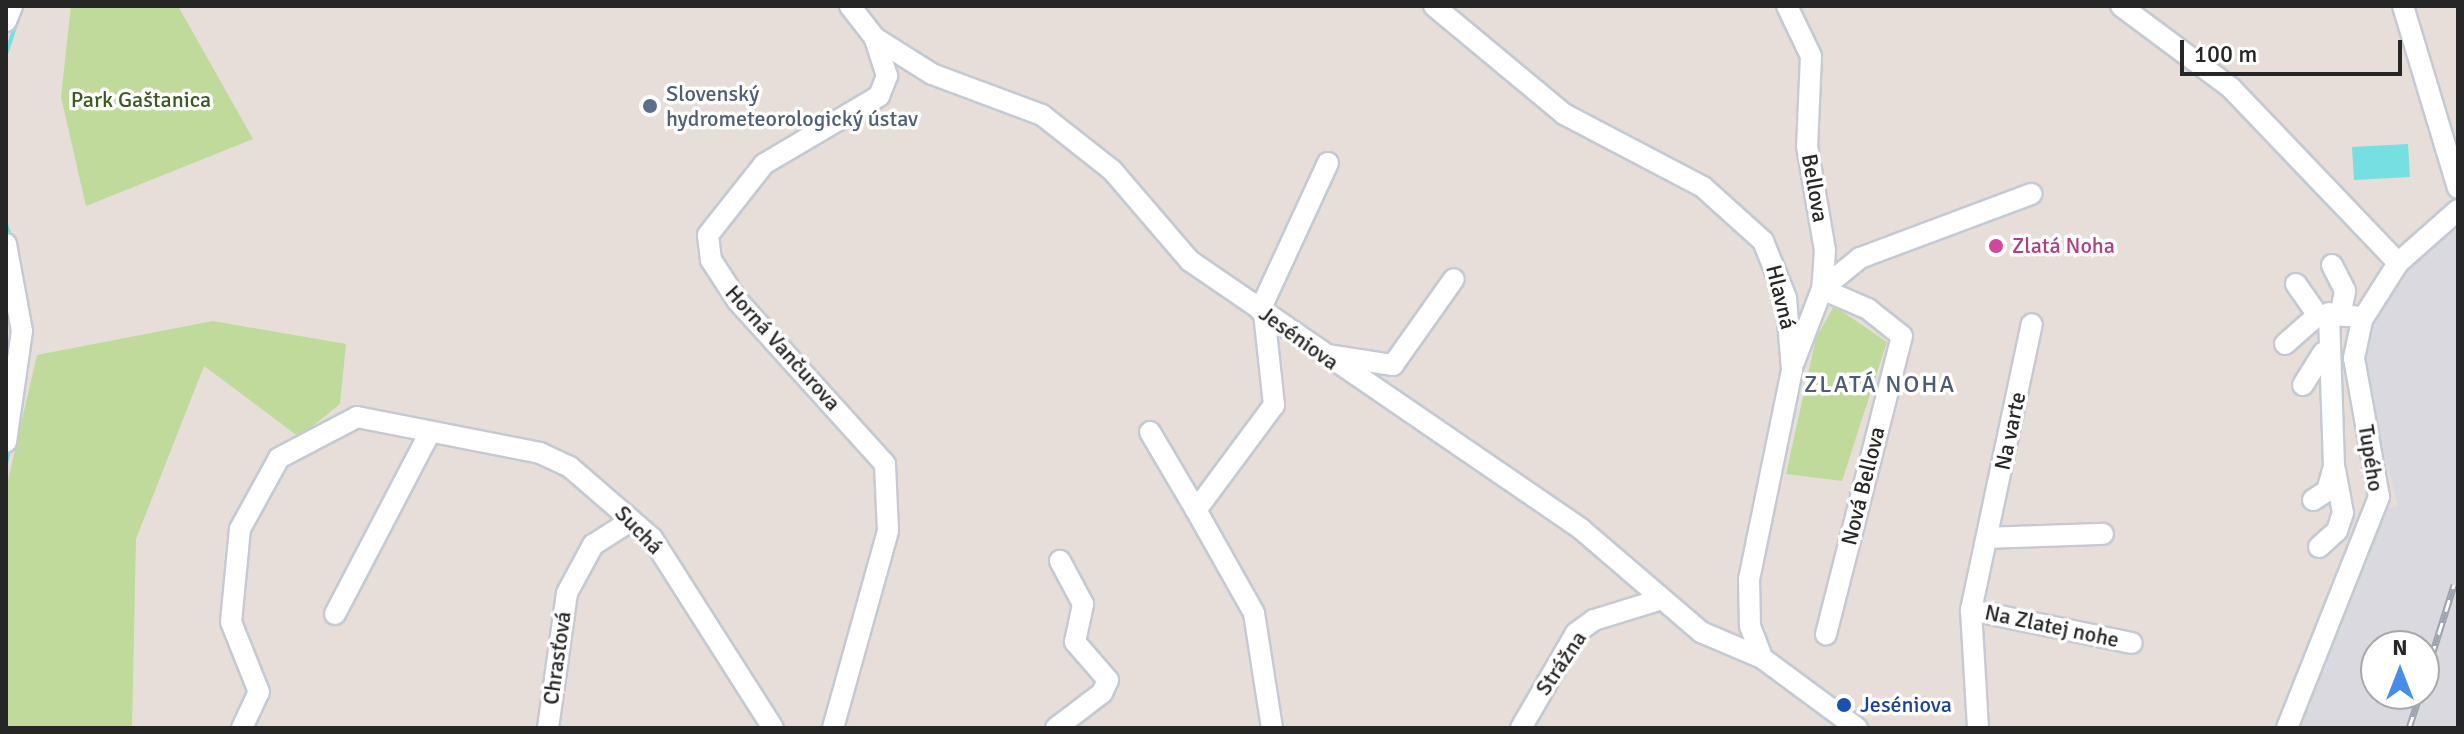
<!DOCTYPE html>
<html>
<head>
<meta charset="utf-8">
<style>
  body { margin:0 }
  #map { position:relative; width:2464px; height:734px; overflow:hidden; background:#e8ded9; font-family:Signika,sans-serif }
  div>[style] { position:absolute }
  .industrial>* { inset:0; background:#dad9e0 }
  .green>* { inset:0; background:#bfda9a }
  .water>* { inset:0; background:#75dfe1 }
  .stream>* { height:4px; margin:-2px; padding:0 2px; transform-origin:2px; border-radius:2px; background:#75dfe1 }
  .roads { filter:drop-shadow(2px 0 #c4cad3) drop-shadow(-2px 0 #c4cad3) drop-shadow(0 2px #c4cad3) drop-shadow(0 -2px #c4cad3) }
  .minor>* { height:20px; margin:-10px; padding:0 10px; transform-origin:10px; border-radius:10px; background:#fff }
  .rail>* { height:7px; margin-top:-3.5px; transform-origin:0; background:repeating-linear-gradient(90deg,#fff 0 12px,#9da4af 0 24px); box-sizing:border-box; border-block:2px solid #9da4af }
  .dots>* { width:22px; height:22px; translate:-50% -50%; box-sizing:border-box; border:4px solid #fff; border-radius:50% }
  span { translate:-50% -50%; white-space:nowrap; text-align:center; line-height:1.15; -webkit-text-stroke:7px #fff; paint-order:stroke }
  .service-label { font-size:22px; color:#4e5e75 }
  .left { translate:0 -50%; text-align:left }
  .park-label { font-size:22px; color:#3a5a1f }
  .street-label { font-size:22px; color:#262626 }
  .hotel-label { font-size:22px; color:#b23c85 }
  .transit-label { font-size:22px; color:#164399 }
  .neighbourhood-label { font-size:24px; color:#4c5c72; letter-spacing:2px }
  .frame { position:absolute; inset:0; border:8px solid #262626; pointer-events:none }
  .north { position:absolute; left:2360px; top:630px; width:80px; height:80px; box-sizing:border-box; background:#fff; border:2px solid #a8a8a8; border-radius:50%; rotate:0deg; font-size:22px; font-weight:700; line-height:32px; text-align:center; color:#262626 }
  .north::after { content:''; display:block; margin:auto; width:28px; height:36px; background:#478ce7; clip-path:polygon(50% 0,100% 100%,50% 72%,0 100%) }
  .scale { position:absolute; left:2180px; top:40px; width:222px; height:36px; box-sizing:border-box; border:4px solid #262626; border-top:0; padding-left:10px; font-size:24px; line-height:28px; white-space:nowrap; color:#262626; -webkit-text-stroke:6px #fff; paint-order:stroke }
</style>
</head>
<body>
<div id="map">
  <div class="industrial">
    <i style="clip-path:polygon(evenodd,2458px 219px,2458px 728px,2297px 728px,2380px 510px,2398px 506px,2360px 362px,2368px 324px,2400px 271px,2458px 219px,2376px 646px,2424px 646px,2424px 694px,2376px 694px,2376px 646px)"></i>
  </div>
  <div class="green">
    <i style="clip-path:polygon(71px 6px,178px 6px,253px 139px,86px 206px,61px 97px)"></i>
    <i style="clip-path:polygon(1834px 306px,1887px 342px,1842px 481px,1786px 474px,1816px 338px)"></i>
    <i style="clip-path:polygon(213px 321px,346px 344px,340px 404px,299px 437px,204px 366px,136px 539px,132px 728px,6px 728px,6px 489px,37px 355px)"></i>
  </div>
  <div class="water">
    <i style="clip-path:polygon(2408px 144px,2410px 177px,2354px 180px,2352px 147px)"></i>
  </div>
  <div class="stream">
    <i style="left:6px;top:54px;width:51px;rotate:-71.6deg"></i>
    <i style="left:6px;top:224px;width:14px;rotate:73deg"></i>
    <i style="left:6px;top:464px;width:15px;rotate:-79deg"></i>
  </div>
  <div class="roads">
    <div class="minor">
      <i style="left:850px;top:6px;width:41px;rotate:52deg"></i>
      <i style="left:875px;top:38px;width:67px;rotate:32.3deg"></i>
      <i style="left:932px;top:74px;width:117px;rotate:20.4deg"></i>
      <i style="left:1042px;top:115px;width:89px;rotate:38.2deg"></i>
      <i style="left:1112px;top:170px;width:120px;rotate:49.4deg"></i>
      <i style="left:1190px;top:261px;width:474px;rotate:34.4deg"></i>
      <i style="left:1581px;top:529px;width:158px;rotate:40.6deg"></i>
      <i style="left:1701px;top:632px;width:66px;rotate:23.1deg"></i>
      <i style="left:1434px;top:6px;width:169px;rotate:39.7deg"></i>
      <i style="left:1564px;top:114px;width:157px;rotate:27.7deg"></i>
      <i style="left:1703px;top:187px;width:81px;rotate:42deg"></i>
      <i style="left:1763px;top:241px;width:61px;rotate:68deg"></i>
      <i style="left:1786px;top:298px;width:72px;rotate:85.2deg"></i>
      <i style="left:1792px;top:370px;width:213px;rotate:101.6deg"></i>
      <i style="left:1749px;top:579px;width:47px;rotate:88.8deg"></i>
      <i style="left:1750px;top:626px;width:34px;rotate:69deg"></i>
      <i style="left:1762px;top:658px;width:118px;rotate:36.4deg"></i>
      <i style="left:1787px;top:6px;width:55px;rotate:64.4deg"></i>
      <i style="left:1811px;top:56px;width:90px;rotate:92.5deg"></i>
      <i style="left:1807px;top:146px;width:106px;rotate:80.2deg"></i>
      <i style="left:1825px;top:250px;width:39px;rotate:94deg"></i>
      <i style="left:1822px;top:289px;width:78px;rotate:111deg"></i>
      <i style="left:2121px;top:6px;width:137px;rotate:36.7deg"></i>
      <i style="left:2231px;top:88px;width:242px;rotate:46.3deg"></i>
      <i style="left:2403px;top:6px;width:190px;rotate:73.2deg"></i>
      <i style="left:6px;top:21px;width:16px;rotate:-68deg"></i>
      <i style="left:6px;top:244px;width:88px;rotate:79.6deg"></i>
      <i style="left:22px;top:331px;width:112px;rotate:98.2deg"></i>
      <i style="left:2332px;top:265px;width:29px;rotate:63deg"></i>
      <i style="left:2345px;top:291px;width:21px;rotate:101deg"></i>
      <i style="left:2296px;top:284px;width:38px;rotate:55deg"></i>
      <i style="left:1822px;top:289px;width:50px;rotate:23.5deg"></i>
      <i style="left:1868px;top:309px;width:43px;rotate:38.5deg"></i>
      <i style="left:1902px;top:336px;width:308px;rotate:104.3deg"></i>
      <i style="left:1822px;top:289px;width:49px;rotate:-39.2deg"></i>
      <i style="left:1860px;top:258px;width:183px;rotate:-20.5deg"></i>
      <i style="left:1260px;top:310px;width:162px;rotate:-65.2deg"></i>
      <i style="left:1264px;top:313px;width:93px;rotate:83.8deg"></i>
      <i style="left:1274px;top:405px;width:131px;rotate:126.6deg"></i>
      <i style="left:1196px;top:510px;width:118px;rotate:60.6deg"></i>
      <i style="left:1254px;top:613px;width:116px;rotate:81.1deg"></i>
      <i style="left:2285px;top:344px;width:44px;rotate:-41.3deg"></i>
      <i style="left:2318px;top:315px;width:37px;rotate:2deg"></i>
      <i style="left:1327px;top:355px;width:67px;rotate:8.6deg"></i>
      <i style="left:1393px;top:365px;width:105px;rotate:-54.7deg"></i>
      <i style="left:2303px;top:385px;width:38px;rotate:-58deg"></i>
      <i style="left:1150px;top:432px;width:91px;rotate:59.5deg"></i>
      <i style="left:2313px;top:500px;width:17px;rotate:-33deg"></i>
      <i style="left:2327px;top:491px;width:26px;rotate:-74deg"></i>
      <i style="left:2334px;top:466px;width:153px;rotate:-91.9deg"></i>
      <i style="left:1987px;top:538px;width:116px;rotate:-2deg"></i>
      <i style="left:2319px;top:547px;width:24px;rotate:-42deg"></i>
      <i style="left:2337px;top:531px;width:19px;rotate:-72deg"></i>
      <i style="left:2343px;top:513px;width:44px;rotate:-100.5deg"></i>
      <i style="left:1971px;top:610px;width:164px;rotate:11.6deg"></i>
      <i style="left:335px;top:614px;width:205px;rotate:-62.4deg"></i>
      <i style="left:242px;top:728px;width:40px;rotate:-65deg"></i>
      <i style="left:259px;top:692px;width:75px;rotate:-111.8deg"></i>
      <i style="left:231px;top:622px;width:93px;rotate:-84.5deg"></i>
      <i style="left:240px;top:529px;width:81px;rotate:-61.2deg"></i>
      <i style="left:279px;top:458px;width:88px;rotate:-27.7deg"></i>
      <i style="left:357px;top:417px;width:187px;rotate:11.1deg"></i>
      <i style="left:540px;top:453px;width:33px;rotate:25deg"></i>
      <i style="left:570px;top:467px;width:108px;rotate:40.9deg"></i>
      <i style="left:652px;top:538px;width:225px;rotate:57.5deg"></i>
      <i style="left:548px;top:728px;width:136px;rotate:-82deg"></i>
      <i style="left:567px;top:593px;width:55px;rotate:-61.6deg"></i>
      <i style="left:593px;top:545px;width:46px;rotate:-32.7deg"></i>
      <i style="left:833px;top:728px;width:205px;rotate:-74.4deg"></i>
      <i style="left:888px;top:531px;width:67px;rotate:-92.6deg"></i>
      <i style="left:885px;top:464px;width:221px;rotate:-132.1deg"></i>
      <i style="left:737px;top:300px;width:48px;rotate:-123deg"></i>
      <i style="left:711px;top:260px;width:25px;rotate:-97deg"></i>
      <i style="left:708px;top:235px;width:90px;rotate:-51.7deg"></i>
      <i style="left:764px;top:164px;width:134px;rotate:-30.6deg"></i>
      <i style="left:879px;top:96px;width:22px;rotate:-68deg"></i>
      <i style="left:887px;top:76px;width:40px;rotate:-108deg"></i>
      <i style="left:1056px;top:728px;width:58px;rotate:-37.3deg"></i>
      <i style="left:1102px;top:693px;width:14px;rotate:-65deg"></i>
      <i style="left:1108px;top:680px;width:50px;rotate:-131deg"></i>
      <i style="left:1075px;top:642px;width:39px;rotate:-78deg"></i>
      <i style="left:1083px;top:604px;width:49px;rotate:-118.1deg"></i>
      <i style="left:1521px;top:728px;width:110px;rotate:-59.9deg"></i>
      <i style="left:1576px;top:633px;width:22px;rotate:-36deg"></i>
      <i style="left:1594px;top:620px;width:68px;rotate:-17.1deg"></i>
      <i style="left:1978px;top:728px;width:118px;rotate:-93.4deg"></i>
      <i style="left:1971px;top:610px;width:292px;rotate:-78deg"></i>
      <i style="left:2287px;top:728px;width:249px;rotate:-68.3deg"></i>
      <i style="left:2379px;top:497px;width:141px;rotate:-100.2deg"></i>
      <i style="left:2354px;top:358px;width:39px;rotate:-78deg"></i>
      <i style="left:2362px;top:320px;width:67px;rotate:-57.7deg"></i>
      <i style="left:2398px;top:263px;width:80px;rotate:-41.5deg"></i>
    </div>
  </div>
  <div class="rail">
    <i style="left:2424px;top:680px;width:100px;rotate:-72.5deg"></i>
    <i style="left:2409px;top:728px;width:36px;rotate:-72deg"></i>
  </div>
  <div class="dots">
    <i style="left:650px;top:106px;background:#5c6f8a"></i>
    <i style="left:1996px;top:246px;background:#d1479c"></i>
    <i style="left:1844px;top:705px;background:#1a4fb4"></i>
  </div>
  <div class="service-label">
    <span class="left" style="left:666px;top:106px">Slovenský<br>hydrometeorologický ústav</span>
  </div>
  <div class="park-label">
    <span style="left:141px;top:100px">Park Gaštanica</span>
  </div>
  <div class="street-label">
    <span style="left:1815px;top:188px;rotate:80deg">Bellova</span>
    <span style="left:1781px;top:297px;rotate:76deg">Hlavná</span>
    <span style="left:1299px;top:338px;rotate:36deg">Jeséniova</span>
    <span style="left:783px;top:348px;rotate:48deg">Horná Vančurova</span>
    <span style="left:2010px;top:431px;rotate:-78deg">Na varte</span>
    <span style="left:2371px;top:458px;rotate:81deg">Tupého</span>
    <span style="left:1863px;top:486px;rotate:-76deg">Nová Bellova</span>
    <span style="left:639px;top:530px;rotate:46deg">Suchá</span>
    <span style="left:2052px;top:626px;rotate:12deg">Na Zlatej nohe</span>
    <span style="left:557px;top:658px;rotate:-82deg">Chrasťová</span>
    <span style="left:1561px;top:663px;rotate:-56deg">Strážna</span>
  </div>
  <div class="hotel-label">
    <span class="left" style="left:2012px;top:246px">Zlatá Noha</span>
  </div>
  <div class="transit-label">
    <span class="left" style="left:1860px;top:705px">Jeséniova</span>
  </div>
  <div class="neighbourhood-label">
    <span style="left:1880px;top:385px">ZLATÁ NOHA</span>
  </div>
  <div class="frame"></div>
  <div class="north">N</div>
  <div class="scale">100 m</div>
</div>
</body>
</html>
